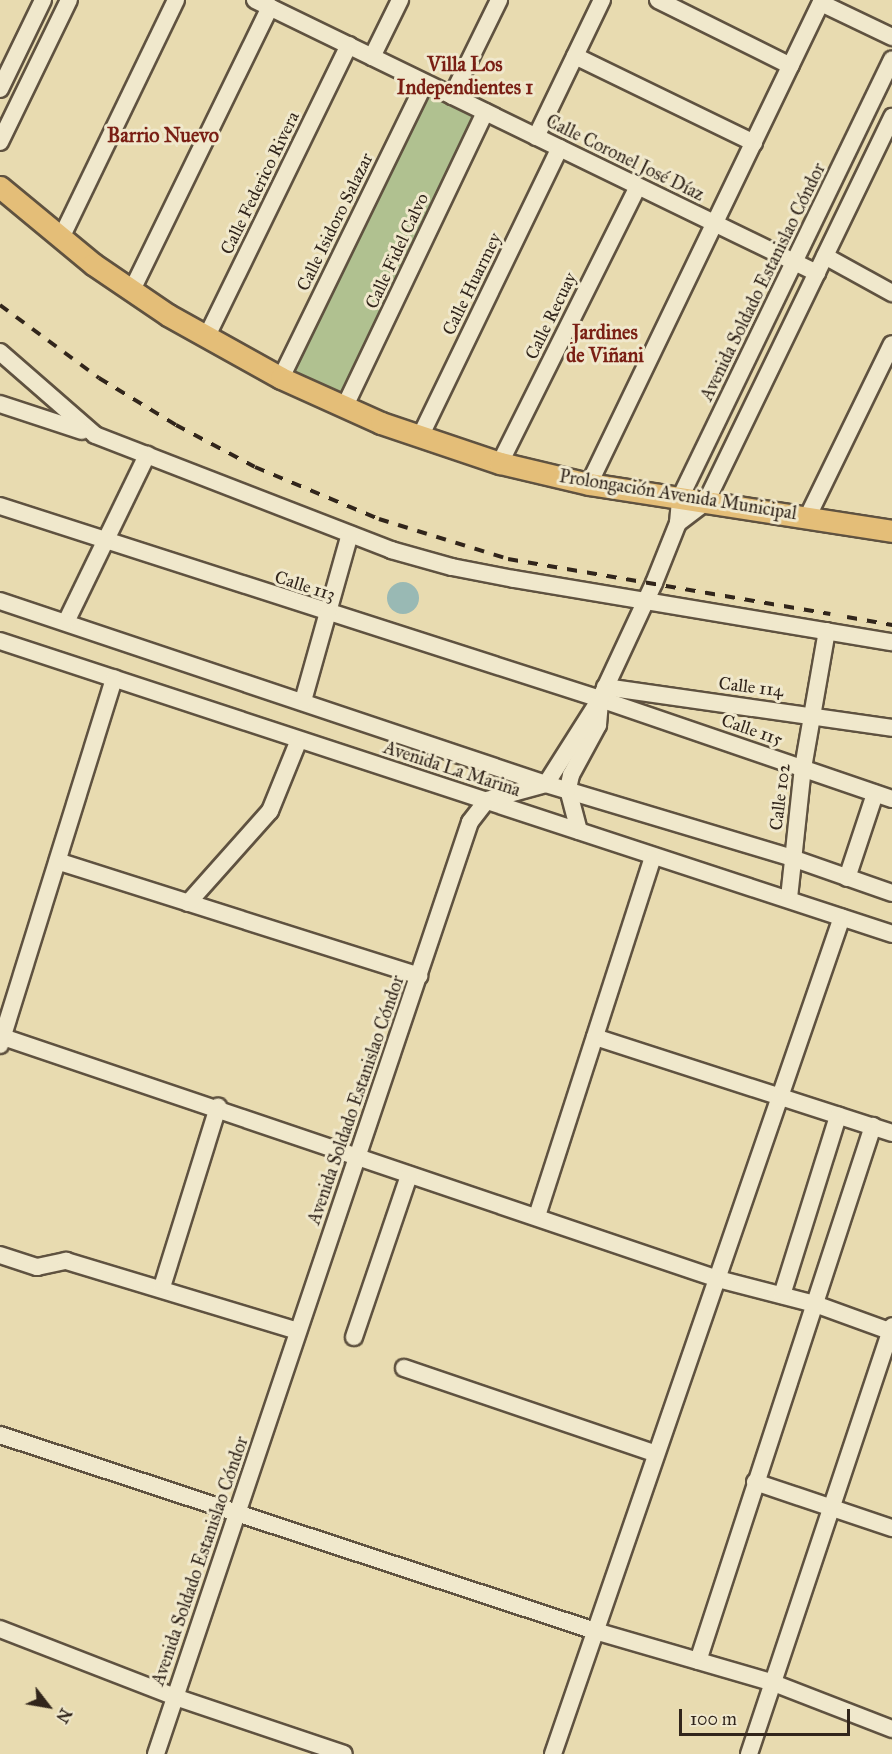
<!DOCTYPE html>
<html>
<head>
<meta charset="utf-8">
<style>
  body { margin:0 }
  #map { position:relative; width:892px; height:1754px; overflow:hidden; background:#e8dbb0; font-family:"IM FELL Great Primer",serif }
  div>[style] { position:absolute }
  .green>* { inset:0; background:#b0c190 }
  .water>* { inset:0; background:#99b9b4 }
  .round { border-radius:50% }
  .roads { filter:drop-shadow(2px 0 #5f5240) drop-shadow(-2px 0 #5f5240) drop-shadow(0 2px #5f5240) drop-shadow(0 -2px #5f5240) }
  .minor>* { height:16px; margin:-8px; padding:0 8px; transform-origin:8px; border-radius:8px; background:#f0e8cc }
  .major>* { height:21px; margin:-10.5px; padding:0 10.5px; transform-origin:10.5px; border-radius:10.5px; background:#e4be78 }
  .rail>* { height:4px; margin-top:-2px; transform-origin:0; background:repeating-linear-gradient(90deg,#31251b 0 10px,transparent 0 20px) }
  span { translate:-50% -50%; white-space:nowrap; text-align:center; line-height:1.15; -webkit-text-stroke:6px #f0e8cc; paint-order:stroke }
  .street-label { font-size:18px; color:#31251b }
  .neighbourhood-label { font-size:20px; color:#7a1f14; font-weight:700 }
  .north { position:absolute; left:18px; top:1676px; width:60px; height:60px; -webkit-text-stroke:4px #f0e8cc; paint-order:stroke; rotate:121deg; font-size:16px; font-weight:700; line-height:24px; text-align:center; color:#31251b }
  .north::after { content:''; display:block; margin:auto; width:21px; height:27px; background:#31251b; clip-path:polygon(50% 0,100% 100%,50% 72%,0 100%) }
  .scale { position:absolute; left:679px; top:1709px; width:171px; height:27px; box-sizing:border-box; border:3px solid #31251b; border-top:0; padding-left:8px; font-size:18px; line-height:21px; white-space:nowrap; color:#31251b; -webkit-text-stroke:4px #f0e8cc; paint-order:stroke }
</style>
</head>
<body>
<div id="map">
  <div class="green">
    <i style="clip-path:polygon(428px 93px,476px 117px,343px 397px,293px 371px)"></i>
  </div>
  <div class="water">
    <i class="round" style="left:387px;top:582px;width:32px;height:32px"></i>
  </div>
  <div class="roads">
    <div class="minor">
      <i style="left:255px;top:0;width:625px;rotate:25.91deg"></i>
      <i style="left:658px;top:0;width:148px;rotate:26.4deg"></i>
      <i style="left:821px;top:3px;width:79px;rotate:25.6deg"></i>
      <i style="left:575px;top:56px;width:199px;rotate:25.9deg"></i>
      <i style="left:372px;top:57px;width:64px;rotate:-63.8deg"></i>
      <i style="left:0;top:89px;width:99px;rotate:-64.2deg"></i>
      <i style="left:452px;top:96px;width:107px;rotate:-63.9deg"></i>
      <i style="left:536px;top:137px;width:152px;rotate:-64.3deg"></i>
      <i style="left:0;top:142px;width:158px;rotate:-64.1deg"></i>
      <i style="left:61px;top:238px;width:264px;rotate:-64.2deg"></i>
      <i style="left:825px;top:256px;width:77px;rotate:28.9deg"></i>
      <i style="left:132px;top:290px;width:315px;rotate:-64deg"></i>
      <i style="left:206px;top:338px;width:326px;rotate:-64deg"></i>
      <i style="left:0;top:352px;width:126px;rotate:41.1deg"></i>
      <i style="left:95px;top:435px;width:318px;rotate:21.2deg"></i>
      <i style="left:391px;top:550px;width:63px;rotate:15.6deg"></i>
      <i style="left:452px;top:567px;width:63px;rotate:11deg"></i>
      <i style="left:514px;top:579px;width:383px;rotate:9.5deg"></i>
      <i style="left:281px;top:378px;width:328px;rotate:-64deg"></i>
      <i style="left:0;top:404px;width:86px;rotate:18.2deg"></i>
      <i style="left:344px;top:408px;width:328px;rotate:-64.5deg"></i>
      <i style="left:420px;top:437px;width:321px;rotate:-64.2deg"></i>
      <i style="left:500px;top:463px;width:309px;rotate:-63.5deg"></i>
      <i style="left:589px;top:484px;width:537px;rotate:-64.29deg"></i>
      <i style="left:0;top:506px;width:630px;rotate:17.83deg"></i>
      <i style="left:600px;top:699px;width:309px;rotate:18.9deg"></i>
      <i style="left:808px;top:516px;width:191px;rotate:-64deg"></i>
      <i style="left:678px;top:523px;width:35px;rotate:-37deg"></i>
      <i style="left:706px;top:502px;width:428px;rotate:-64.2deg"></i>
      <i style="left:0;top:601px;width:576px;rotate:18.53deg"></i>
      <i style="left:546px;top:784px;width:257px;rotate:16.7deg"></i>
      <i style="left:792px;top:858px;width:106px;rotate:19.3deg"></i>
      <i style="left:66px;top:622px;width:186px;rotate:-64.1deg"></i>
      <i style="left:0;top:641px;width:939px;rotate:18.18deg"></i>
      <i style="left:605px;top:687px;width:290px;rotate:8.1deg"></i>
      <i style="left:303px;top:701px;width:173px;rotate:-74.3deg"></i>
      <i style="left:579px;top:831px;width:43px;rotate:-104.7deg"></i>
      <i style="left:568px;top:789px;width:14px;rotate:-78deg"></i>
      <i style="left:571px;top:775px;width:57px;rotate:-61.6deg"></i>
      <i style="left:598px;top:725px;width:25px;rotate:-85deg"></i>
      <i style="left:60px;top:862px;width:377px;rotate:17.6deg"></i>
      <i style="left:847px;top:878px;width:89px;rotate:-71.6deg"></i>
      <i style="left:789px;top:898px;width:131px;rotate:-83.9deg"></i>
      <i style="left:803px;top:768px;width:139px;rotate:-80.1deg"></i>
      <i style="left:188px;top:903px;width:123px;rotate:-48.3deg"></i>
      <i style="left:270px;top:811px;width:74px;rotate:-67.9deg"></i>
      <i style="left:0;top:1036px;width:758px;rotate:18.7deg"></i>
      <i style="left:718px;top:1279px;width:100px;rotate:14.5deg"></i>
      <i style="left:815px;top:1304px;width:82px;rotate:20deg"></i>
      <i style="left:595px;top:1037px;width:312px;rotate:17.9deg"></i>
      <i style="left:0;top:1045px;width:384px;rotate:-72.7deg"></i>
      <i style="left:537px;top:1216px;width:377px;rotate:-72.1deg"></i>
      <i style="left:0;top:1255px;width:39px;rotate:18deg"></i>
      <i style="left:37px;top:1267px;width:30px;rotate:-12deg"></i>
      <i style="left:66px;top:1261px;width:242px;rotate:16.8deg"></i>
      <i style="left:162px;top:1287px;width:189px;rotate:-72.7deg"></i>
      <i style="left:782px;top:1295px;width:188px;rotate:-72.6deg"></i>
      <i style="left:354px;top:1337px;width:171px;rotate:-71.2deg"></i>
      <i style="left:404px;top:1368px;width:266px;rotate:18.8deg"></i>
      <i style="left:0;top:1435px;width:626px;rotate:18.23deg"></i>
      <i style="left:595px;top:1631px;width:183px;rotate:16.2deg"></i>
      <i style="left:771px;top:1682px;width:130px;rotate:21.2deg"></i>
      <i style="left:755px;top:1482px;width:145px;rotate:18.6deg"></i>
      <i style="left:0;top:1629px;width:188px;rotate:21.2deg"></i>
      <i style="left:175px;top:1697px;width:178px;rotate:18.6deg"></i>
      <i style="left:698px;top:1661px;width:563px;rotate:-71.89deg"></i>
      <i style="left:156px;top:1754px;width:983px;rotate:-71.38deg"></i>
      <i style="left:470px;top:822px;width:28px;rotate:-52deg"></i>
      <i style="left:487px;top:800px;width:61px;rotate:-15.2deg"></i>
      <i style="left:546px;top:784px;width:101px;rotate:-57.6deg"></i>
      <i style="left:600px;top:699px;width:128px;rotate:-65deg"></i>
      <i style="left:654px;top:583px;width:65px;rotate:-68.2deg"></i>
      <i style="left:678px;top:523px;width:25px;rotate:-85deg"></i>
      <i style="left:680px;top:498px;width:487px;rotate:-64.2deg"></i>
      <i style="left:553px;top:1754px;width:885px;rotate:-70.95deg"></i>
      <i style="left:749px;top:1754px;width:451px;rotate:-71.5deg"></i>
    </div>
    <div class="major">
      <i style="left:0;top:187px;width:121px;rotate:39.6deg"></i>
      <i style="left:93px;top:264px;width:91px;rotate:34.2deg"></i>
      <i style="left:168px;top:315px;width:129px;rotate:29.1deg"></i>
      <i style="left:281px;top:378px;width:110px;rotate:24.2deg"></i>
      <i style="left:381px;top:423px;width:126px;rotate:18.6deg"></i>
      <i style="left:500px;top:463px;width:91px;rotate:13.3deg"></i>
      <i style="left:589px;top:484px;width:307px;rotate:8.8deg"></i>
    </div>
  </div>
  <div class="rail">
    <i style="left:0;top:305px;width:123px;rotate:36.4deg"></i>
    <i style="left:99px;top:378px;width:90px;rotate:31.4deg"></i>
    <i style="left:176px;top:425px;width:89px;rotate:28deg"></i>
    <i style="left:255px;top:467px;width:134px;rotate:22.8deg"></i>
    <i style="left:379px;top:519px;width:135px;rotate:17.2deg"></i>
    <i style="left:508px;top:559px;width:327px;rotate:9.7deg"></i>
    <i style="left:847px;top:617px;width:46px;rotate:10.1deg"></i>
  </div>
  <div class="street-label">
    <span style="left:625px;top:158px;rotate:26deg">Calle Coronel José Díaz</span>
    <span style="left:260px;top:183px;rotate:-64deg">Calle Federico Rivera</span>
    <span style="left:335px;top:222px;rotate:-64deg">Calle Isidoro Salazar</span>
    <span style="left:397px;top:251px;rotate:-65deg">Calle Fidel Calvo</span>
    <span style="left:763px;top:282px;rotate:-64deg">Avenida Soldado Estanislao Cóndor</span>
    <span style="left:472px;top:284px;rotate:-64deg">Calle Huarmey</span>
    <span style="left:551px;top:316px;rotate:-64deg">Calle Recuay</span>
    <span style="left:678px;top:495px;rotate:9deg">Prolongación Avenida Municipal</span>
    <span style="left:305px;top:586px;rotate:18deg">Calle 113</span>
    <span style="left:751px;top:687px;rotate:7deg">Calle 114</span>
    <span style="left:752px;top:730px;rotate:19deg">Calle 115</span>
    <span style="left:452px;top:769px;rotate:18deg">Avenida La Marina</span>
    <span style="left:780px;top:797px;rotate:-83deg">Calle 102</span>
    <span style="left:356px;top:1100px;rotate:-71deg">Avenida Soldado Estanislao Cóndor</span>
    <span style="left:200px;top:1561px;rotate:-71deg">Avenida Soldado Estanislao Cóndor</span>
  </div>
  <div class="neighbourhood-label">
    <span style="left:465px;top:76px">Villa Los<br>Independientes 1</span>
    <span style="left:163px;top:135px">Barrio Nuevo</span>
    <span style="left:605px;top:344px">Jardines<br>de Viñani</span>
  </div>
  <div class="north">N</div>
  <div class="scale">100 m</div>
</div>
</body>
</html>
